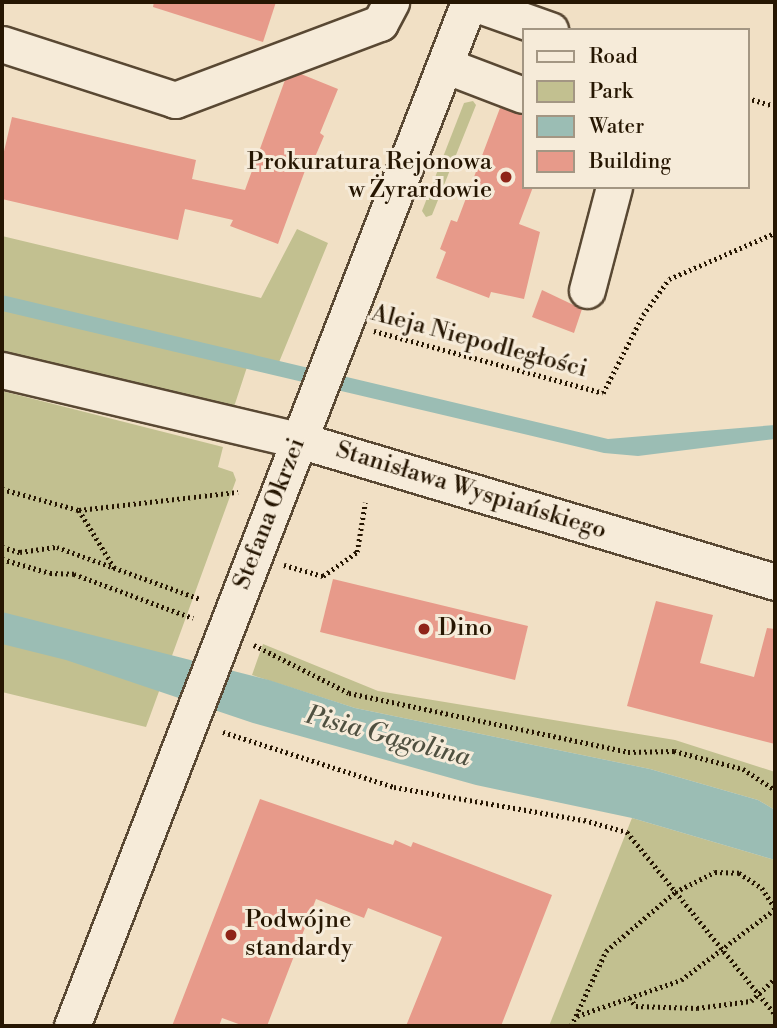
<!DOCTYPE html>
<html>
<head>
<meta charset="utf-8">
<style>
  body { margin:0 }
  #map { position:relative; width:777px; height:1028px; overflow:hidden; background:#f1e0c5; font-family:"Libre Bodoni",serif }
  div>[style] { position:absolute }
  .green>* { inset:0; background:#c2c090 }
  .water>* { inset:0; background:#9bbdb4 }
  .building>* { inset:0; background:#e79a8a }
  .path>* { height:4.5px; margin-top:-2.25px; transform-origin:0; background:repeating-linear-gradient(90deg,#261602 0 2px,transparent 0 5.5px) }
  .roads { filter:drop-shadow(2px 0 #594833) drop-shadow(-2px 0 #594833) drop-shadow(0 2px #594833) drop-shadow(0 -2px #594833) }
  .minor>* { height:35px; margin:-17.5px; padding:0 17.5px; transform-origin:17.5px; border-radius:17.5px; background:#f6ebd9 }
  .dots>* { width:19px; height:19px; translate:-50% -50%; box-sizing:border-box; border:4px solid #f6ebd9; border-radius:50% }
  span { translate:-50% -50%; white-space:nowrap; text-align:center; line-height:1.15; -webkit-text-stroke:6px #f6ebd9; paint-order:stroke }
  .poi-label { font-size:24px; color:#261602 }
  .right { translate:-100% -50%; text-align:right }
  .left { translate:0 -50%; text-align:left }
  .street-label { font-size:24px; color:#261602 }
  .water-label { font-size:26px; color:#4f5040; font-style:italic }
  .frame { position:absolute; inset:0; border:4px solid #261602; pointer-events:none }
  .legend { position:absolute; left:522px; top:28px; width:228px; height:161px; box-sizing:border-box; background:#f6ebd9; border:2px solid #a39683; margin:0; padding:9px 12px; list-style:none; font-size:21px; color:#261602 }
  .legend li { display:flex; align-items:center; gap:14px; height:35px }
  .legend b { width:35px; border:2px solid #a39683 }
</style>
</head>
<body>
<div id="map">
  <div class="green">
    <i style="clip-path:polygon(473px 101px,476px 105px,432px 215px,426px 217px,422px 211px,464px 103px)"></i>
    <i style="clip-path:polygon(297px 229px,328px 243px,275px 372px,247px 367px,232px 413px,2px 356px,2px 236px,261px 298px)"></i>
    <i style="clip-path:polygon(2px 391px,223px 447px,218px 467px,233px 472px,236px 480px,146px 727px,2px 692px)"></i>
    <i style="clip-path:polygon(263px 644px,378px 691px,675px 740px,775px 772px,775px 810px,758px 800px,650px 769px,355px 708px,252px 675px)"></i>
    <i style="clip-path:polygon(632px 818px,775px 860px,775px 1026px,549px 1026px)"></i>
  </div>
  <div class="water">
    <i style="clip-path:polygon(2px 295px,608px 439px,775px 425px,775px 439px,638px 456px,604px 453px,2px 311px)"></i>
    <i style="clip-path:polygon(2px 612px,269px 680px,355px 708px,650px 769px,758px 800px,775px 810px,775px 860px,632px 818px,476px 785px,253px 723px,66px 660px,2px 644px)"></i>
  </div>
  <div class="building">
    <i style="clip-path:polygon(154px 2px,276px 2px,263px 42px,153px 7px)"></i>
    <i style="clip-path:polygon(301px 74px,338px 89px,320px 133px,324px 136px,315px 157px,310px 157px,278px 244px,230px 226px,233px 220px,185px 209px,178px 240px,2px 199px,2px 160px,12px 117px,196px 160px,192px 179px,245px 190px,285px 80px)"></i>
    <i style="clip-path:polygon(500px 108px,523px 115px,523px 187px,533px 187px,519px 224px,540px 232px,524px 299px,491px 292px,489px 298px,436px 278px,446px 252px,440px 249px,451px 220px,457px 222px)"></i>
    <i style="clip-path:polygon(542px 290px,582px 309px,574px 333px,532px 317px)"></i>
    <i style="clip-path:polygon(333px 579px,528px 626px,515px 680px,320px 632px)"></i>
    <i style="clip-path:polygon(656px 601px,713px 615px,700px 663px,754px 677px,767px 628px,775px 629px,775px 744px,627px 706px)"></i>
    <i style="clip-path:polygon(260px 799px,393px 845px,395px 840px,411px 847px,413px 842px,552px 895px,501px 1026px,406px 1026px,442px 937px,368px 908px,364px 918px,316px 899px,267px 1026px,244px 1026px,222px 1018px,219px 1026px,172px 1026px)"></i>
  </div>
  <div class="path">
    <i style="left:747px;top:98px;width:29px;rotate:16deg"></i>
    <i style="left:374px;top:331px;width:237px;rotate:15.1deg"></i>
    <i style="left:603px;top:393px;width:88px;rotate:-62.9deg"></i>
    <i style="left:643px;top:315px;width:44px;rotate:-54.2deg"></i>
    <i style="left:669px;top:279px;width:116px;rotate:-23.5deg"></i>
    <i style="left:2px;top:489px;width:80px;rotate:15.3deg"></i>
    <i style="left:79px;top:510px;width:160px;rotate:-6.5deg"></i>
    <i style="left:79px;top:510px;width:69px;rotate:58.6deg"></i>
    <i style="left:2px;top:547px;width:19px;rotate:16deg"></i>
    <i style="left:20px;top:552px;width:37px;rotate:-8deg"></i>
    <i style="left:57px;top:547px;width:152px;rotate:20deg"></i>
    <i style="left:2px;top:559px;width:50px;rotate:16.3deg"></i>
    <i style="left:50px;top:573px;width:24px;rotate:2deg"></i>
    <i style="left:74px;top:574px;width:127px;rotate:20.3deg"></i>
    <i style="left:284px;top:565px;width:41px;rotate:15.8deg"></i>
    <i style="left:323px;top:576px;width:42px;rotate:-35.2deg"></i>
    <i style="left:357px;top:552px;width:50px;rotate:-80.7deg"></i>
    <i style="left:254px;top:645px;width:106px;rotate:26.8deg"></i>
    <i style="left:349px;top:693px;width:285px;rotate:11.9deg"></i>
    <i style="left:628px;top:752px;width:46px;rotate:-1.2deg"></i>
    <i style="left:674px;top:751px;width:71px;rotate:14.6deg"></i>
    <i style="left:743px;top:769px;width:38px;rotate:33deg"></i>
    <i style="left:223px;top:732px;width:180px;rotate:17.8deg"></i>
    <i style="left:394px;top:787px;width:193px;rotate:9.9deg"></i>
    <i style="left:584px;top:820px;width:45px;rotate:15.6deg"></i>
    <i style="left:627px;top:832px;width:235px;rotate:50.9deg"></i>
    <i style="left:629px;top:998px;width:11px;rotate:49deg"></i>
    <i style="left:636px;top:1006px;width:61px;rotate:1.9deg"></i>
    <i style="left:697px;top:1008px;width:54px;rotate:-7.4deg"></i>
    <i style="left:751px;top:1001px;width:33px;rotate:-43deg"></i>
    <i style="left:577px;top:1016px;width:110px;rotate:-19.1deg"></i>
    <i style="left:681px;top:980px;width:118px;rotate:-37.1deg"></i>
    <i style="left:571px;top:1026px;width:83px;rotate:-65deg"></i>
    <i style="left:606px;top:951px;width:91px;rotate:-40.5deg"></i>
    <i style="left:675px;top:892px;width:45px;rotate:-26.6deg"></i>
    <i style="left:715px;top:872px;width:24px;rotate:2deg"></i>
    <i style="left:739px;top:873px;width:27px;rotate:33deg"></i>
    <i style="left:762px;top:888px;width:24px;rotate:57deg"></i>
  </div>
  <div class="roads">
    <div class="minor">
      <i style="left:471px;top:2px;width:84px;rotate:19.5deg"></i>
      <i style="left:2px;top:44px;width:182px;rotate:17.9deg"></i>
      <i style="left:175px;top:100px;width:219px;rotate:-20.6deg"></i>
      <i style="left:380px;top:23px;width:24px;rotate:-62deg"></i>
      <i style="left:447px;top:66px;width:81px;rotate:20.9deg"></i>
      <i style="left:587px;top:290px;width:106px;rotate:-75.3deg"></i>
      <i style="left:2px;top:370px;width:305px;rotate:13.3deg"></i>
      <i style="left:299px;top:440px;width:497px;rotate:16.6deg"></i>
      <i style="left:72px;top:1026px;width:1098px;rotate:-68.81deg"></i>
    </div>
  </div>
  <div class="dots">
    <i style="left:506px;top:177px;background:#8f2418"></i>
    <i style="left:424px;top:629px;background:#8f2418"></i>
    <i style="left:231px;top:935px;background:#8f2418"></i>
  </div>
  <div class="poi-label">
    <span class="right" style="left:492px;top:177px">Prokuratura Rejonowa<br>w Żyrardowie</span>
    <span class="left" style="left:438px;top:629px">Dino</span>
    <span class="left" style="left:245px;top:935px">Podwójne<br>standardy</span>
  </div>
  <div class="street-label">
    <span style="left:479px;top:342px;rotate:15deg">Aleja Niepodległości</span>
    <span style="left:471px;top:491px;rotate:17deg">Stanisława Wyspiańskiego</span>
    <span style="left:270px;top:514px;rotate:-69deg">Stefana Okrzei</span>
  </div>
  <div class="water-label">
    <span style="left:388px;top:737px;rotate:15deg">Pisia Gągolina</span>
  </div>
  <div class="frame"></div>
  <ul class="legend">
  <li><b style="height:9px;background:#f6ebd9"></b>Road</li>
  <li><b style="height:19px;background:#c2c090"></b>Park</li>
  <li><b style="height:19px;background:#9bbdb4"></b>Water</li>
  <li><b style="height:19px;background:#e79a8a"></b>Building</li>
  </ul>
</div>
</body>
</html>
